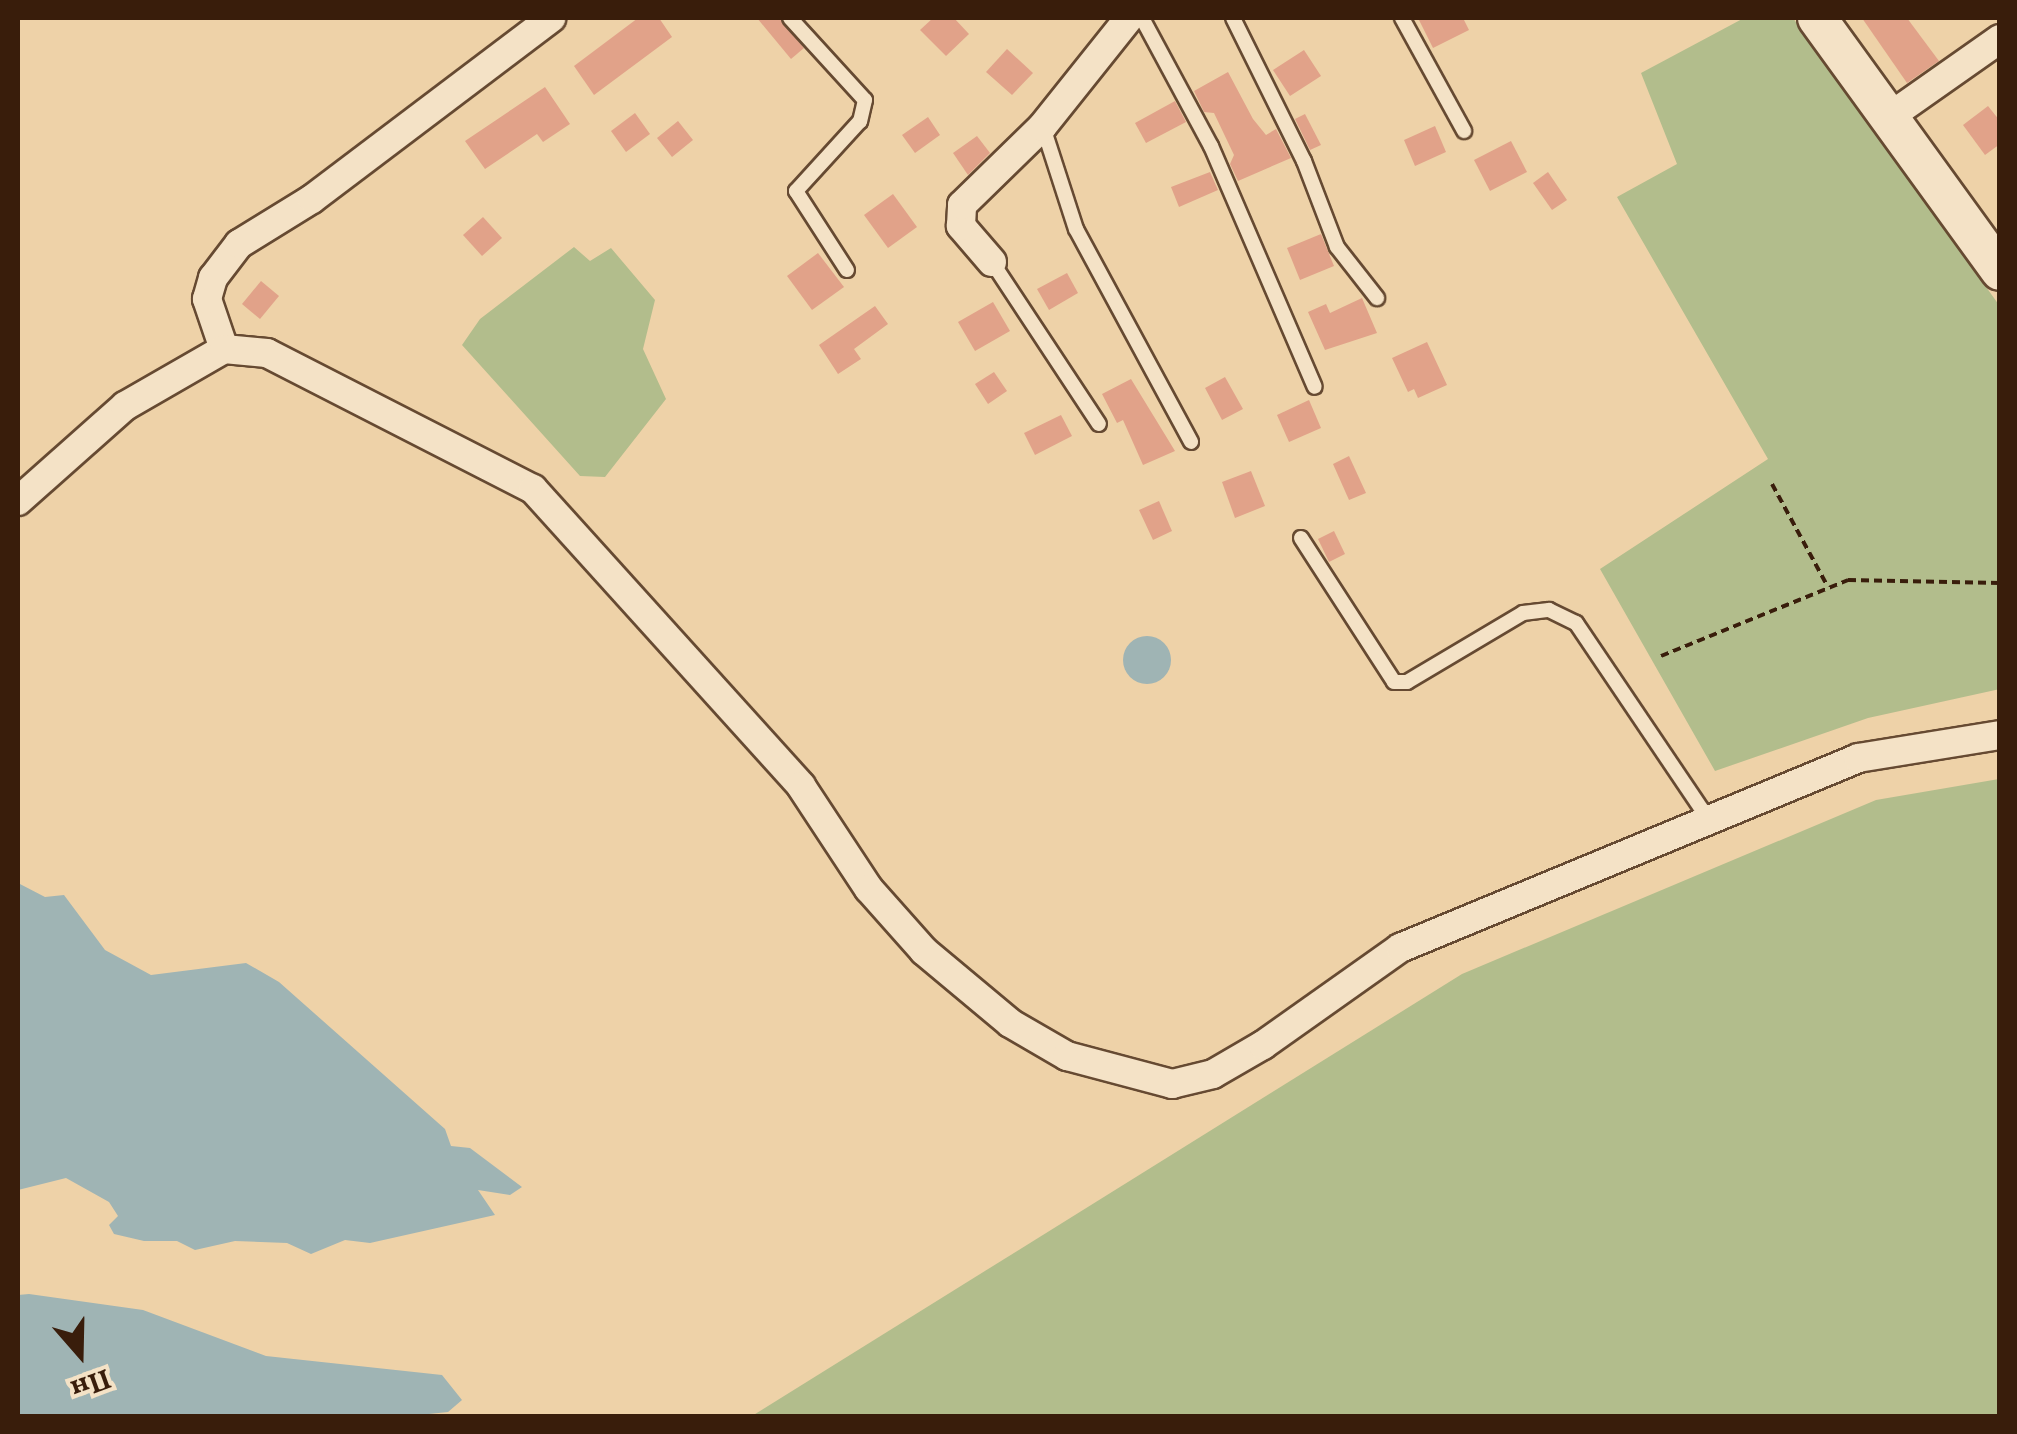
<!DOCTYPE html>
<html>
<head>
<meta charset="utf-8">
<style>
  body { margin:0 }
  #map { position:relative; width:2017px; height:1434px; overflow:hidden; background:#eed2a8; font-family:Vollkorn,serif }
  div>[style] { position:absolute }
  .green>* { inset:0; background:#b2bd8c }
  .water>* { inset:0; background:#9fb4b4 }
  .round { border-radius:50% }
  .building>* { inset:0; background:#e1a289 }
  .path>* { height:4px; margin-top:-2px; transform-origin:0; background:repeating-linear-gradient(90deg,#391d0b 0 8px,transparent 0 13px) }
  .roads { filter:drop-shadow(2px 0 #664a32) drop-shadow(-2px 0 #664a32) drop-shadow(0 2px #664a32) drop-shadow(0 -2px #664a32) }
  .lane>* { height:14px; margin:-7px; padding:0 7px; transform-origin:7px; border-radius:7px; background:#f4e2c6 }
  .street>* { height:28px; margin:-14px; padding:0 14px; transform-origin:14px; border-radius:14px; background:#f4e2c6 }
  .secondary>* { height:38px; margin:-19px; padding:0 19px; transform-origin:19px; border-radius:19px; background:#f4e2c6 }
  span { translate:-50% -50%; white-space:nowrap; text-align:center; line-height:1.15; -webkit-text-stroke:8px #f4e2c6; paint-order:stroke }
  .frame { position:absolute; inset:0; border:20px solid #391d0b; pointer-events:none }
  .north { position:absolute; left:30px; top:1304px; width:100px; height:100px; -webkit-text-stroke:8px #f4e2c6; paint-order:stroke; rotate:160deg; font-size:28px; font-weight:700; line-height:40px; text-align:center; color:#391d0b }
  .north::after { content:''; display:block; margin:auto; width:35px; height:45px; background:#391d0b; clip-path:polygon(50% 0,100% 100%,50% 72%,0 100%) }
</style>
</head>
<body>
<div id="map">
  <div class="green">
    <i style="clip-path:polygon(1744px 18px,1793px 18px,1999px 305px,2000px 689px,1868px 718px,1715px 771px,1600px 569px,1768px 459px,1617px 197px,1677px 164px,1641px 73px)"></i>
    <i style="clip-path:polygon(574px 247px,590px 261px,611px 248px,655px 300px,643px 349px,666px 399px,605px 477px,580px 476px,462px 345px,480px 319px)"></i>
    <i style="clip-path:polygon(1999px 779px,1999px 1416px,752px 1416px,1462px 974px,1876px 800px)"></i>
  </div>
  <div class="water">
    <i class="round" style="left:1123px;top:636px;width:48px;height:48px"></i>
    <i style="clip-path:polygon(18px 883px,45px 897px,64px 895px,105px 950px,151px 975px,246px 963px,279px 982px,445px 1129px,451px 1146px,470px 1148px,522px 1187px,510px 1195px,478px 1190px,495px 1215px,370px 1243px,345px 1240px,311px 1254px,287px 1243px,235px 1241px,195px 1250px,177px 1241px,144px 1241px,114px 1234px,109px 1225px,118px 1216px,109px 1202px,66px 1178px,18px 1190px)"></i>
    <i style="clip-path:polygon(29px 1294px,143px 1310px,266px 1356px,442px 1375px,462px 1400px,448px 1412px,410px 1416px,18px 1416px,18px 1295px)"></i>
  </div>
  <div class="building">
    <i style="clip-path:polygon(638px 18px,659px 18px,672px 37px,594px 95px,574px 66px)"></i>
    <i style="clip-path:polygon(757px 18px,780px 18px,804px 48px,791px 59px)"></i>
    <i style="clip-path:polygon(933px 18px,954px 18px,969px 34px,946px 56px,920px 30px)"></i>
    <i style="clip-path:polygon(1418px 18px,1463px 18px,1469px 30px,1433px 48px)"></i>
    <i style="clip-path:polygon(1862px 18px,1907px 18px,1939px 61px,1907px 83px)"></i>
    <i style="clip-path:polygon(1007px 49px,1033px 73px,1012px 95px,986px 72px)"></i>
    <i style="clip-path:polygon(1304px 50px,1321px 76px,1290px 96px,1273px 70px)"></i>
    <i style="clip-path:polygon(1228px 72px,1253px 119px,1266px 135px,1276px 129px,1291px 158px,1238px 181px,1230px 164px,1234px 155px,1214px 113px,1204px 112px,1194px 91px)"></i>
    <i style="clip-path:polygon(545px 87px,570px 124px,543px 142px,537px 134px,485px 169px,465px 141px)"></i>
    <i style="clip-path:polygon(1175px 101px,1186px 122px,1146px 143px,1135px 123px)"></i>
    <i style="clip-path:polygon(1988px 106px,2000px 121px,2000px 144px,1985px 155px,1963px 125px)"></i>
    <i style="clip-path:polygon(635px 113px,650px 134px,626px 152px,611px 131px)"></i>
    <i style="clip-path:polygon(1305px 114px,1321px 145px,1310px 150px,1295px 119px)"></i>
    <i style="clip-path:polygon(928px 117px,940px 135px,915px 153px,902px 135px)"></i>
    <i style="clip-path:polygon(678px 121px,693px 140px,672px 157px,657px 138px)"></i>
    <i style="clip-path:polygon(1435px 126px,1446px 152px,1415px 166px,1404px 140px)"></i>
    <i style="clip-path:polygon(977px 136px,990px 153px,968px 175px,953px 153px)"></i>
    <i style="clip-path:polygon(1511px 141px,1527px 172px,1490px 191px,1474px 160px)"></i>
    <i style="clip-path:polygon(1210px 172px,1218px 190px,1179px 207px,1171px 187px)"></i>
    <i style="clip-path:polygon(1548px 172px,1567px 200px,1552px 210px,1533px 183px)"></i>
    <i style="clip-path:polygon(893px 194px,917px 227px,888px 248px,864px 215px)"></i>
    <i style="clip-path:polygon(483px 217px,502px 238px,482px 256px,463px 235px)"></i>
    <i style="clip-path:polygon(1321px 234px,1334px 266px,1300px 280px,1287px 248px)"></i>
    <i style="clip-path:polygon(818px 253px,844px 287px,812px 310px,787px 276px)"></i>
    <i style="clip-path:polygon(1067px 273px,1078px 293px,1049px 310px,1037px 289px)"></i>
    <i style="clip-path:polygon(261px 281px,279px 296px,260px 319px,242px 304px)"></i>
    <i style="clip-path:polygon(1362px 298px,1377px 333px,1325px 350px,1308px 312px,1326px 304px,1330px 313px)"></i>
    <i style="clip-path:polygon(993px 302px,1010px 331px,975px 351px,958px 322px)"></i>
    <i style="clip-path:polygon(875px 306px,888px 324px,854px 349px,861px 359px,838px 374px,819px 345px)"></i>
    <i style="clip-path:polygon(1427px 342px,1447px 385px,1418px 398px,1414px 389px,1408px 392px,1392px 358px)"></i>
    <i style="clip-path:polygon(994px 372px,1007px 391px,988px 404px,975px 384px)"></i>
    <i style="clip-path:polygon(1225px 377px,1243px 409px,1222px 420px,1205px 388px)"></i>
    <i style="clip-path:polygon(1131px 379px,1175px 451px,1143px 465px,1123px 420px,1117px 423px,1102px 394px)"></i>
    <i style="clip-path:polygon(1309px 400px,1321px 428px,1289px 442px,1277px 415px)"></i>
    <i style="clip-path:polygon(1061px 415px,1072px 436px,1035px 455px,1024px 433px)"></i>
    <i style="clip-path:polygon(1349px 456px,1366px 493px,1349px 500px,1333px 464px)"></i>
    <i style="clip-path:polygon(1251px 471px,1265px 506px,1235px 518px,1222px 482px)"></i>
    <i style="clip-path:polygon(1159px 501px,1172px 531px,1153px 540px,1139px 510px)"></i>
    <i style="clip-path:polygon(1334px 531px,1345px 554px,1329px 562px,1318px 539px)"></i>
  </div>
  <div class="path">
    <i style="left:1772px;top:484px;width:117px;rotate:61.5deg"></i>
    <i style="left:1661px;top:656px;width:202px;rotate:-22.1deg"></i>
    <i style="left:1848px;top:580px;width:152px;rotate:1.1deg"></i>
  </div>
  <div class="roads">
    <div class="lane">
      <i style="left:790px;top:18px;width:111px;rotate:47.6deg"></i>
      <i style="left:865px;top:100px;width:22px;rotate:103deg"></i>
      <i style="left:860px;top:121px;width:95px;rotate:132.4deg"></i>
      <i style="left:796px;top:191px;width:94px;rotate:57.2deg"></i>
      <i style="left:1142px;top:18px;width:145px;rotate:61.7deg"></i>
      <i style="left:1211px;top:146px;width:262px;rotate:66.7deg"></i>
      <i style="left:1233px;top:18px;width:160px;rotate:63.6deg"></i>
      <i style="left:1304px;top:161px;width:92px;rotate:69deg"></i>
      <i style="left:1337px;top:247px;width:65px;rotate:51.9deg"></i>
      <i style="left:1402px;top:18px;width:129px;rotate:61.2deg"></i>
      <i style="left:1043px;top:127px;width:107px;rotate:72.1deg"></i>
      <i style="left:1076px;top:229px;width:242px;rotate:61.6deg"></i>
      <i style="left:992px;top:262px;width:194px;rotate:56.6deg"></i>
      <i style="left:1301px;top:538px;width:171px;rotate:57.1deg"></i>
      <i style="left:1394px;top:682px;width:13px"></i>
      <i style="left:1407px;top:682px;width:135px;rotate:-30.7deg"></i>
      <i style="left:1523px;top:613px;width:26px;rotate:-7deg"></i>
      <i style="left:1549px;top:610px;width:30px;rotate:26deg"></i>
      <i style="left:1576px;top:623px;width:236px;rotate:56deg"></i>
    </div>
    <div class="street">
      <i style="left:1889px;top:117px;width:136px;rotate:-35.1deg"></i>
      <i style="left:992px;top:262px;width:48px;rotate:-130.7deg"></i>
      <i style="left:961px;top:226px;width:21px;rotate:-87deg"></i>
      <i style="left:962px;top:205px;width:112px;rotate:-44.3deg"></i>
      <i style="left:1042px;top:127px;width:139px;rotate:-51.4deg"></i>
      <i style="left:224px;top:349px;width:53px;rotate:-108.8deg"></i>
      <i style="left:207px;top:299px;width:22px;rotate:-74deg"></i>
      <i style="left:213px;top:278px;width:43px;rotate:-52.6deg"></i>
      <i style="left:239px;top:244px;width:86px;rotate:-31.7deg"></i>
      <i style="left:312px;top:199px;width:300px;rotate:-37.1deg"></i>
      <i style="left:18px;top:501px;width:143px;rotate:-41.6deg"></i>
      <i style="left:125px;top:406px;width:114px;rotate:-29.9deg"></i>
      <i style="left:224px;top:349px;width:43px;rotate:5.3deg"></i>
      <i style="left:267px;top:353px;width:299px;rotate:27.1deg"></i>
      <i style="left:533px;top:489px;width:400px;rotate:47.9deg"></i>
      <i style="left:801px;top:786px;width:123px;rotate:56.6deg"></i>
      <i style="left:869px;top:889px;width:83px;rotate:48.4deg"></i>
      <i style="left:924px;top:951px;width:112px;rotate:39.9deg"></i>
      <i style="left:1010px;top:1023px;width:66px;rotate:30.1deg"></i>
      <i style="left:1067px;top:1056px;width:109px;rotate:14.9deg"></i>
      <i style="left:1172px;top:1084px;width:42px;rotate:-13.7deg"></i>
      <i style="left:1213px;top:1074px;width:58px;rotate:-30.1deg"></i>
      <i style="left:1263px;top:1045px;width:168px;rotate:-35.3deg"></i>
      <i style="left:1400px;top:948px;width:496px;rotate:-22.5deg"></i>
      <i style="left:1858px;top:758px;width:144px;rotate:-9.2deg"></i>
    </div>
    <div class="secondary">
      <i style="left:1817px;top:18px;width:312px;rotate:54.1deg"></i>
    </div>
  </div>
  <div class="frame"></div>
  <div class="north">Пн</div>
</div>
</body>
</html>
